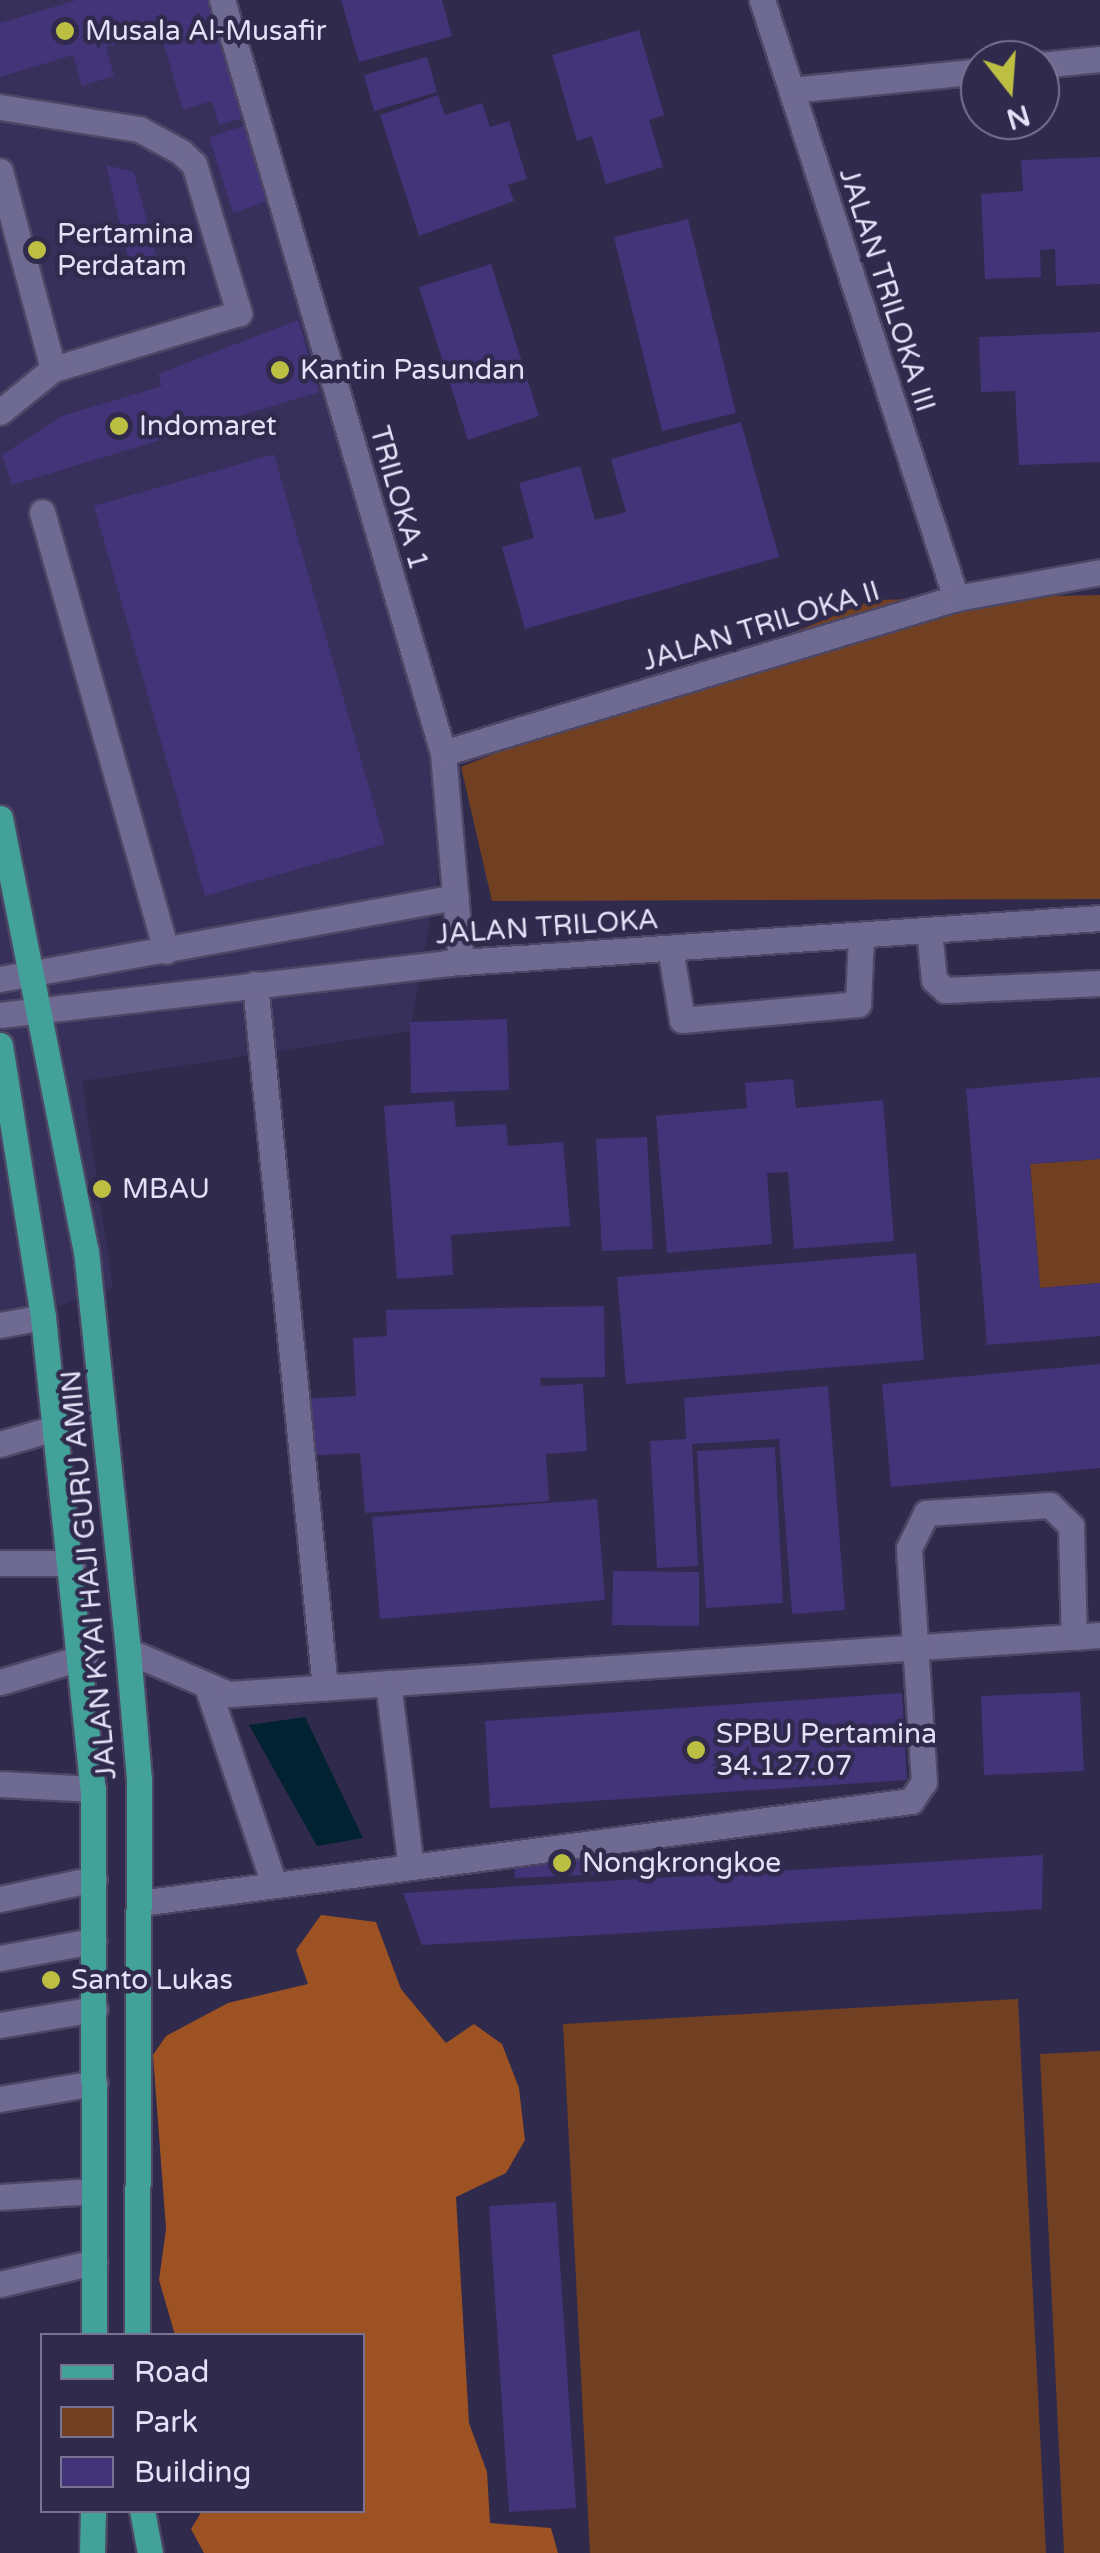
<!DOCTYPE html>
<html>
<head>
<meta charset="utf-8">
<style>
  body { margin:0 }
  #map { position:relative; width:1100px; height:2553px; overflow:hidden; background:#302a4d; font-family:"Varela Round",sans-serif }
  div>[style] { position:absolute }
  .built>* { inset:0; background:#37305a }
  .green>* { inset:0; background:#714022 }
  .forest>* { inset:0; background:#9c5222 }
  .water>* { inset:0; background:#012230 }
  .building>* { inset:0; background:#433379 }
  .roads { filter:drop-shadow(2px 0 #4d4765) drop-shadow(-2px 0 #4d4765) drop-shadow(0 2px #4d4765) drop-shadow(0 -2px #4d4765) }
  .lane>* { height:25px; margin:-12.5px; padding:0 12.5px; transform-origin:12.5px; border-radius:12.5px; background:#6f6a92 }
  .street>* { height:25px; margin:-12.5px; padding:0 12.5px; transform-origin:12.5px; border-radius:12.5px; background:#6f6a92 }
  .primary>* { height:25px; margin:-12.5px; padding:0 12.5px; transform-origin:12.5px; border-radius:12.5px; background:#42a199 }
  .dots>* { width:28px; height:28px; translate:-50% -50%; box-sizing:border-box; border:5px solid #302a4d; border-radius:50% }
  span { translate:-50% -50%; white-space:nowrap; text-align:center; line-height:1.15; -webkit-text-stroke:9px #302a4d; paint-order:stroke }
  .poi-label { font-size:28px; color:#e3e1f8 }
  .left { translate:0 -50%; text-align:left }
  .street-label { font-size:28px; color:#e3e1f8 }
  .legend { position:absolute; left:40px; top:2333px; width:325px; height:180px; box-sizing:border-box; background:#302a4d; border:2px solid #787391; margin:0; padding:12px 18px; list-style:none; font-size:30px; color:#e3e1f8 }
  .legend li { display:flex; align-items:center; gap:20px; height:50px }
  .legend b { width:50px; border:2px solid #787391 }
  .north { position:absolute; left:960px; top:40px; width:100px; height:100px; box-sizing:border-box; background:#302a4d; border:2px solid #787391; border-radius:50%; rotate:163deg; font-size:28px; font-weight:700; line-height:40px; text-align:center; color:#e3e1f8 }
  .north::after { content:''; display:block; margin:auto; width:35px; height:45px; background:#bdbf43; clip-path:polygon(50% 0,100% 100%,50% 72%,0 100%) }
</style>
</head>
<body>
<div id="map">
  <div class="built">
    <i style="clip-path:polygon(0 0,213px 0,450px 811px,410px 1031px,82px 1081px,113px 1288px,0 1325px)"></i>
  </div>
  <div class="green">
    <i style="clip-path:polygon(1100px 595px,1100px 899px,492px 901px,461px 767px,873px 600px)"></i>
    <i style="clip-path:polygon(1100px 1159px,1100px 1283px,1040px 1288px,1030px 1164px)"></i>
    <i style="clip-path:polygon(1018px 1999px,1046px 2553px,590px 2553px,563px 2024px)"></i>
    <i style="clip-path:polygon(1100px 2051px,1100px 2553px,1064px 2553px,1040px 2054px)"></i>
  </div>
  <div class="forest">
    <i style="clip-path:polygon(321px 1915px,376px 1922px,401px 1989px,446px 2043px,474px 2024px,502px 2044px,519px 2088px,525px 2140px,506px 2173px,456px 2197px,469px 2423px,487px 2472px,490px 2523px,551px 2528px,558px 2553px,204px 2553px,191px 2529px,202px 2511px,362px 2510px,362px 2336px,175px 2335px,159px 2280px,166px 2229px,153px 2055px,166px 2036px,228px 2003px,308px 1984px,296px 1950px)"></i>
  </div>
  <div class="water">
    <i style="clip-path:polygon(305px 1717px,363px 1838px,317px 1846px,249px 1725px)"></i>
  </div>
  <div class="building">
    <i style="clip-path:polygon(77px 0,207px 0,242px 118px,219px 125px,212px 101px,183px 110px,160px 31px,106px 47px,114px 76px,82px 86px,73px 55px,0 77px,0 23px)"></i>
    <i style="clip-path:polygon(341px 0,442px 0,452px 36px,359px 62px)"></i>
    <i style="clip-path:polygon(639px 30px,664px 115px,649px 120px,663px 167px,606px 184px,592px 136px,577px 141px,552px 55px)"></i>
    <i style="clip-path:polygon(427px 57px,437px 92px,374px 111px,364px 75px)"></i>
    <i style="clip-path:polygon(438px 95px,445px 115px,482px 103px,490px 127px,509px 121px,527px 179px,508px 185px,514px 201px,419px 236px,380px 115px)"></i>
    <i style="clip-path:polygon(244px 126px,267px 201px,233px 213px,209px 137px)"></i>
    <i style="clip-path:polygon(1100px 157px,1100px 284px,1056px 286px,1055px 249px,1040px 250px,1041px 277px,985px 279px,981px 194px,1023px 191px,1021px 160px)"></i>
    <i style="clip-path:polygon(106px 165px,134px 172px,159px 266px,132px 274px)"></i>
    <i style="clip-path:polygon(688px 219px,736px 413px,662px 431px,614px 237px)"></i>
    <i style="clip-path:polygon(491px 264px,539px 416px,468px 440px,419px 287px)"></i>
    <i style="clip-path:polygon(298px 320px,319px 392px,12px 485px,2px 455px,62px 416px,162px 386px,158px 374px)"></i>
    <i style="clip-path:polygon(1100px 332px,1100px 462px,1019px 465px,1015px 391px,981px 392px,979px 337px)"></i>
    <i style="clip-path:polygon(741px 422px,779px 557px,525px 629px,502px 547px,534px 538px,519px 483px,580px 466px,595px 520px,626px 512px,611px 459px)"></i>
    <i style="clip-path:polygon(274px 454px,385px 844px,205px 896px,94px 506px)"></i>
    <i style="clip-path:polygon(507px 1019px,509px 1090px,411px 1093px,410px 1022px)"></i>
    <i style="clip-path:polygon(1100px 1077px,1100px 1159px,1030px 1164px,1040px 1288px,1100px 1283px,1100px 1336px,987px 1345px,966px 1089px)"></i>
    <i style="clip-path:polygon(793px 1079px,796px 1108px,883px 1100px,894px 1241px,794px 1249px,788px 1172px,767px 1173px,772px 1244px,667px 1253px,656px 1116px,747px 1108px,745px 1083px)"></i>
    <i style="clip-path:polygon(454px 1101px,456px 1127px,506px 1124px,508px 1146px,563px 1142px,570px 1226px,451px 1235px,453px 1275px,397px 1279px,384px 1106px)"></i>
    <i style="clip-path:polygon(647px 1137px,653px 1249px,602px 1251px,596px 1139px)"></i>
    <i style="clip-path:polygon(916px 1253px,924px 1360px,626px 1384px,617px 1277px)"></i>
    <i style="clip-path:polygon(604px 1306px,605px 1377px,540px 1378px,541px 1386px,583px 1384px,587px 1451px,546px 1454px,549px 1501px,365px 1513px,360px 1453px,306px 1456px,304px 1399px,356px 1396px,353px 1338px,387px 1336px,386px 1310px)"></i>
    <i style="clip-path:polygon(1100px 1364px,1100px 1468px,891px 1487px,882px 1384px)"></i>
    <i style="clip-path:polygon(828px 1386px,845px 1610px,792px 1614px,779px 1439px,692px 1444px,698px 1566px,657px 1568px,650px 1441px,686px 1439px,684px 1398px)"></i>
    <i style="clip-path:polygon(775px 1447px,783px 1603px,706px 1608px,697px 1451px)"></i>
    <i style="clip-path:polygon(597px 1499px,605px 1600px,380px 1619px,372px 1517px)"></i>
    <i style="clip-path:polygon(613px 1571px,699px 1572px,699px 1626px,612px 1625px)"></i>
    <i style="clip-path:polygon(1080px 1692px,1084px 1771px,984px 1775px,981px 1696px)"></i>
    <i style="clip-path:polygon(902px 1693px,907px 1780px,490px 1808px,485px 1721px)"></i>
    <i style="clip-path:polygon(609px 1849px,610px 1874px,515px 1878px,514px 1853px)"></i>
    <i style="clip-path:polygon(1043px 1855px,1042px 1909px,422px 1945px,403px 1893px)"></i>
    <i style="clip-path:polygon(556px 2202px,576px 2508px,509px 2512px,489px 2206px)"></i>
  </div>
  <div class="roads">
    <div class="lane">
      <i style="left:0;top:107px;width:141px;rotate:9deg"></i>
      <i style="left:139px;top:129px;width:48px;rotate:28.7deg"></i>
      <i style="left:181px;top:152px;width:18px;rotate:43deg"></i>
      <i style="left:194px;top:164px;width:156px;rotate:73.2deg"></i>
      <i style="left:239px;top:313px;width:194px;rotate:163.2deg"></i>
      <i style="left:53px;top:369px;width:68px;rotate:140.9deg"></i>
      <i style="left:0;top:171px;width:205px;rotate:75deg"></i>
      <i style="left:42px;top:512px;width:456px;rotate:74.2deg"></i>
      <i style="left:929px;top:930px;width:50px;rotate:84.3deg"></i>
      <i style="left:934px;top:980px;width:15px;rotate:42deg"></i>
      <i style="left:945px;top:990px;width:155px;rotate:-2.6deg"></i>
      <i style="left:670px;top:948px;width:73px;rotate:80.5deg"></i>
      <i style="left:682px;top:1020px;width:177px;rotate:-5.2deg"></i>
      <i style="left:858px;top:1004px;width:69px;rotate:-87.5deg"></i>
      <i style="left:255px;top:984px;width:707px;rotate:84.32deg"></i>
      <i style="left:0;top:1325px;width:44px;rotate:-10.5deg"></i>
      <i style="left:0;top:1444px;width:57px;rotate:-16.2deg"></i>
      <i style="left:0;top:1563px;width:72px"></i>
      <i style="left:128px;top:1651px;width:110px;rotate:23.1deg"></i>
      <i style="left:229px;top:1694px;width:873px;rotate:-3.88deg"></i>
      <i style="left:0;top:1682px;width:88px;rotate:-16.6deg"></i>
      <i style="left:388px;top:1683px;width:178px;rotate:82.9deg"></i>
      <i style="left:207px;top:1686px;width:206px;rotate:71.3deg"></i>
      <i style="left:0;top:1784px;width:93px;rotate:3.1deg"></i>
      <i style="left:0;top:1899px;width:96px;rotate:-12deg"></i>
      <i style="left:140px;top:1903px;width:778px;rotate:-7.54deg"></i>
      <i style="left:911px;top:1801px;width:23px;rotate:-56deg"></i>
      <i style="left:924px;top:1782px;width:234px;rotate:-93.7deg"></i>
      <i style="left:909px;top:1548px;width:39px;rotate:-64deg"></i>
      <i style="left:926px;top:1513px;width:124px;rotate:-3.7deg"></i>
      <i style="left:1050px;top:1505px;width:30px;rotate:45deg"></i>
      <i style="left:1071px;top:1526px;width:111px;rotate:88.5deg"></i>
      <i style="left:0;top:1958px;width:95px;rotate:-10.4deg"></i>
      <i style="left:0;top:2025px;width:96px;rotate:-9.6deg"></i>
      <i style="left:0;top:2099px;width:96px;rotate:-9.6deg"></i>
      <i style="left:0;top:2197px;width:93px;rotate:-3.7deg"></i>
      <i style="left:0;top:2284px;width:97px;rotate:-13.2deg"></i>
    </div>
    <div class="street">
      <i style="left:222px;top:0;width:785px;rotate:73.64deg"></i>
      <i style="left:443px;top:753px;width:210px;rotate:85.1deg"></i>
      <i style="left:762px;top:0;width:629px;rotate:72.03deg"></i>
      <i style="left:1040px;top:65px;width:60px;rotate:-5.7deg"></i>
      <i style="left:791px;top:90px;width:190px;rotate:-5.7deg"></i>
      <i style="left:443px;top:753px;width:536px;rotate:-16.81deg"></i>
      <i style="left:956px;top:598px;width:146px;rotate:-10.2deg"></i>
      <i style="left:0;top:979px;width:463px;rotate:-10.2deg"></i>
      <i style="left:0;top:1015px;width:450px;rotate:-6.6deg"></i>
      <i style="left:447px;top:963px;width:655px;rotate:-3.94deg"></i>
    </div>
    <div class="primary">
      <i style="left:0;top:818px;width:441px;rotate:78.8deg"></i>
      <i style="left:86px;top:1251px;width:402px;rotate:84deg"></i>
      <i style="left:128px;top:1651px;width:129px;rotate:85.1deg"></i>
      <i style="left:139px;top:1780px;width:556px;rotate:90.21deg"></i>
      <i style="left:0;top:1045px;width:275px;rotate:81deg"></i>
      <i style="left:43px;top:1317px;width:475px;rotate:84deg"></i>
      <i style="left:93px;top:1789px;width:547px;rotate:89.9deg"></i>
      <i style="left:142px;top:2510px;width:44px;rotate:79.5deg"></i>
      <i style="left:92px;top:2553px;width:43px;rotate:-88.7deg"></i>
    </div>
  </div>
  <div class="dots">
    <i style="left:65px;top:31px;background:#bdbf43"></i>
    <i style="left:37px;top:250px;background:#bdbf43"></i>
    <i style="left:280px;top:370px;background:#bdbf43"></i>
    <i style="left:119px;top:426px;background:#bdbf43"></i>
    <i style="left:102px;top:1189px;background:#bdbf43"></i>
    <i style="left:696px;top:1750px;background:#bdbf43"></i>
    <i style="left:562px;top:1863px;background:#bdbf43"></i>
    <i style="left:51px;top:1980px;background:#bdbf43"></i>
  </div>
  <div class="poi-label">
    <span class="left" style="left:85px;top:31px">Musala Al-Musafir</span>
    <span class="left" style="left:57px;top:250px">Pertamina<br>Perdatam</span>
    <span class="left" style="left:300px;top:370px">Kantin Pasundan</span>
    <span class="left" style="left:139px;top:426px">Indomaret</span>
    <span class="left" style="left:122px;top:1189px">MBAU</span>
    <span class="left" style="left:716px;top:1750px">SPBU Pertamina<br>34.127.07</span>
    <span class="left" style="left:582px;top:1863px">Nongkrongkoe</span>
    <span class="left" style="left:71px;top:1980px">Santo Lukas</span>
  </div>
  <div class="street-label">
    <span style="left:887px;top:290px;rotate:72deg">JALAN TRILOKA III</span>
    <span style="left:399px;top:498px;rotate:74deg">TRILOKA 1</span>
    <span style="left:761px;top:626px;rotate:-17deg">JALAN TRILOKA II</span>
    <span style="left:547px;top:927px;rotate:-4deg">JALAN TRILOKA</span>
    <span style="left:89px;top:1575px;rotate:-95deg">JALAN KYAI HAJI GURU AMIN</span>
  </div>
  <ul class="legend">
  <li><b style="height:12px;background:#42a199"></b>Road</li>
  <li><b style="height:28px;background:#714022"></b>Park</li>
  <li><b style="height:28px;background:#433379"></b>Building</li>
  </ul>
  <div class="north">N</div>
</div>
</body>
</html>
